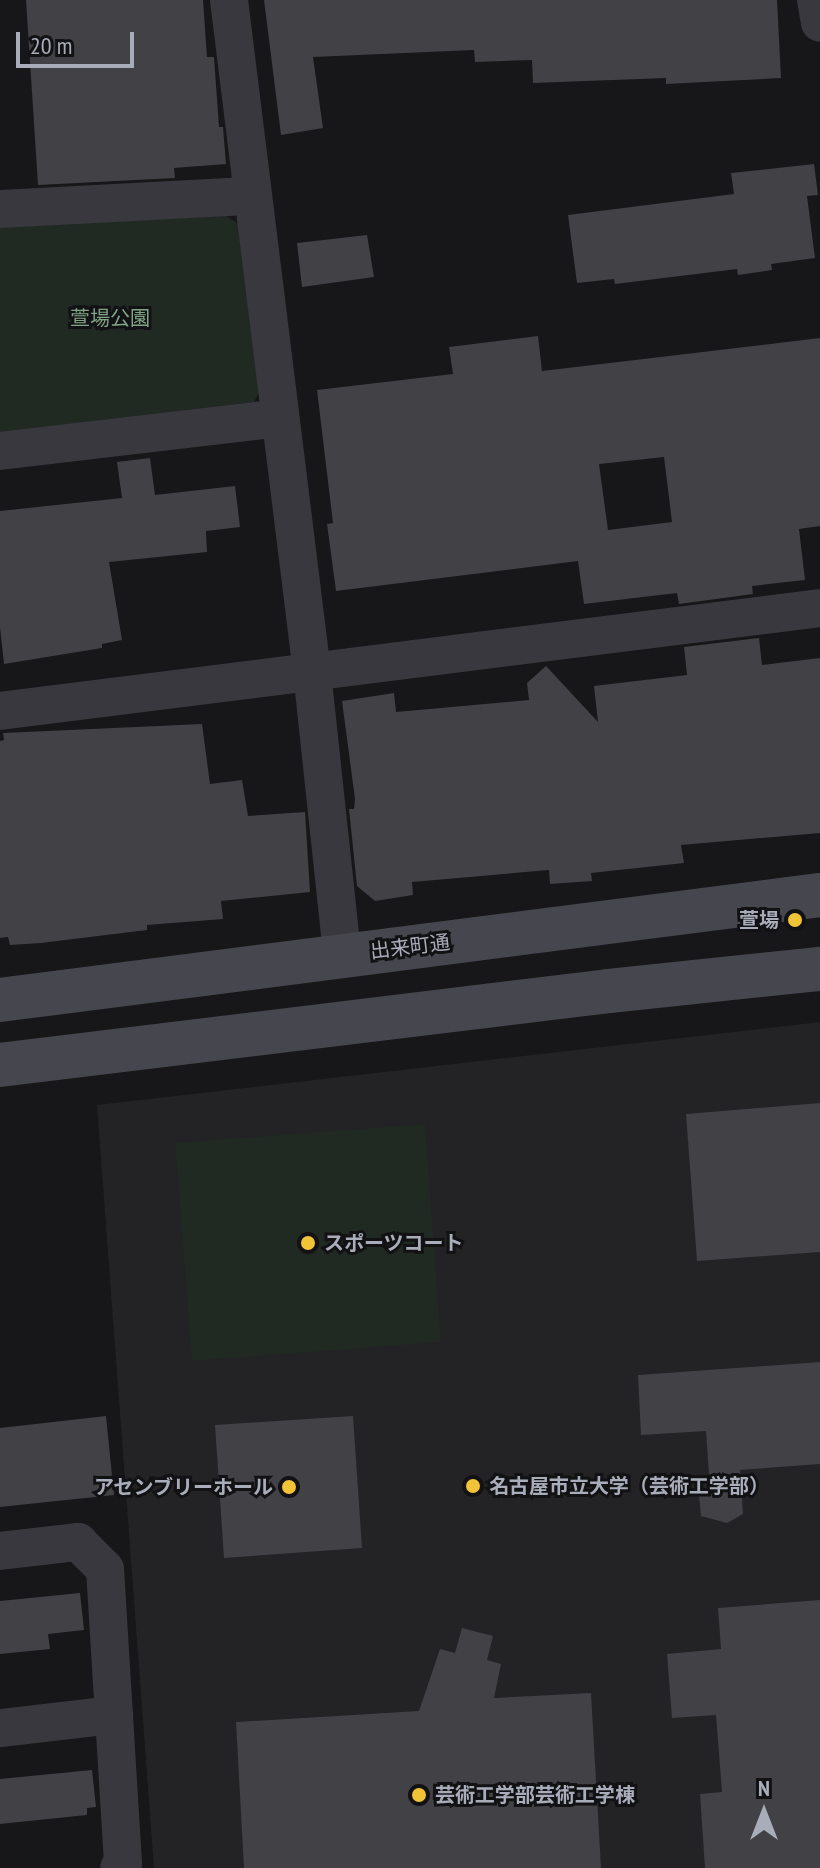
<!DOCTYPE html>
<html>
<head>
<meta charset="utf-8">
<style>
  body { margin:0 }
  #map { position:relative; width:820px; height:1868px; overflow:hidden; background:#171719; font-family:"PT Sans Narrow","Noto Sans JP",sans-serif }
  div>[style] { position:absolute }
  .built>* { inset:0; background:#232326 }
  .green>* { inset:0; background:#212923 }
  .building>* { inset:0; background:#414146 }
  .minor>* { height:38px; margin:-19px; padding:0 19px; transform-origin:19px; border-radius:19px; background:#38383e }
  .secondary>* { height:44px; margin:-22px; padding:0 22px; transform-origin:22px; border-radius:22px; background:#46474e }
  .dots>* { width:22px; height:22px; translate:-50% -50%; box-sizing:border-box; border:4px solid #121214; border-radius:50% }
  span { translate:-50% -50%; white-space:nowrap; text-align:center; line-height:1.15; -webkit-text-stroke:6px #121214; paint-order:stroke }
  .park-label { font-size:20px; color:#80a486 }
  .poi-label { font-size:20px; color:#a9acb9; font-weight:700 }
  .right { translate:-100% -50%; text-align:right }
  .left { translate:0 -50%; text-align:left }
  .street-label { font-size:20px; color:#a9acb9 }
  .north { position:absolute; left:724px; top:1772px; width:80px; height:80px; -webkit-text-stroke:6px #121214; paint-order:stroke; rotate:0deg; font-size:22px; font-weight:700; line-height:32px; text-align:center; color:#a9acb9 }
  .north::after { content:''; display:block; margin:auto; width:28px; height:36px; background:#a9acb9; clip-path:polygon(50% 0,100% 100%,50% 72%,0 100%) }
  .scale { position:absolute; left:16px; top:32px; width:118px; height:36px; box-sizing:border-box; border:4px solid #a9acb9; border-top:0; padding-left:10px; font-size:24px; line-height:28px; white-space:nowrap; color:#a9acb9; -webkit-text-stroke:6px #121214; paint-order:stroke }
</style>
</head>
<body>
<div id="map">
  <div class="built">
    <i style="clip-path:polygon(820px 1022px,820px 1868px,154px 1868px,97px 1105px)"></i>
  </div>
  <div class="green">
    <i style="clip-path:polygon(218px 211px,239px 224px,260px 391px,254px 402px,0 432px,0 223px)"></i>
    <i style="clip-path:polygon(425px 1124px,441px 1342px,192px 1361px,175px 1143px)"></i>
  </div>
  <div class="building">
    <i style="clip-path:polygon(26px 0,203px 0,207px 57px,214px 57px,219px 127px,223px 127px,226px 164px,174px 168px,175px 178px,38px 185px)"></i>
    <i style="clip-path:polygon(264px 0,777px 0,781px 78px,666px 84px,666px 78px,533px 83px,532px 60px,475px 62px,474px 50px,313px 57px,323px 128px,281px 135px)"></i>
    <i style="clip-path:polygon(814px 164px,818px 195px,807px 196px,815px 258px,771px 264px,772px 270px,738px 275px,737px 269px,615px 284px,614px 279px,577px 283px,568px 215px,734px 194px,731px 173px)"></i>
    <i style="clip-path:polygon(367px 235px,374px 277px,302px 287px,297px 243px)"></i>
    <i style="clip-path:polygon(evenodd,538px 336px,542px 371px,820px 338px,820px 526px,799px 529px,805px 580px,752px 586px,753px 594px,679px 604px,677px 593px,584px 604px,578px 561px,336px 591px,327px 524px,333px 523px,317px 390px,453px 374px,449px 347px,538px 336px,664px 457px,672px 522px,608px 530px,599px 464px,664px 457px)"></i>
    <i style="clip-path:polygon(150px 458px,155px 495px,235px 486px,240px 527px,206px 531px,207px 552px,109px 562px,122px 640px,102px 644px,102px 648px,4px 664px,0 627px,0 511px,122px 498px,117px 462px)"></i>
    <i style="clip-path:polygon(759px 638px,762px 665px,820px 658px,820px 833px,681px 845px,684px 863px,591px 873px,592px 881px,550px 884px,549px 870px,412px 882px,413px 895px,375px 901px,357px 886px,349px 809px,354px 809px,355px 799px,342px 701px,394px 693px,396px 712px,529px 700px,527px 683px,546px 666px,598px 722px,594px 686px,687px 675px,684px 647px)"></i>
    <i style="clip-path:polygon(202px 724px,210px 784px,242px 780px,248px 816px,305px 812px,310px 892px,221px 901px,223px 919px,147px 925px,147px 930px,41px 943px,10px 945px,8px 937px,0 938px,0 741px,4px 740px,3px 733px)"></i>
    <i style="clip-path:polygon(820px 1103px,820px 1252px,697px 1261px,686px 1114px)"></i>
    <i style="clip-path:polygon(820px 1362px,820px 1464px,740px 1470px,743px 1514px,727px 1523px,701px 1516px,699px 1495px,710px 1489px,706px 1431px,641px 1435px,638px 1375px)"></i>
    <i style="clip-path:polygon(106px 1416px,114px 1495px,0 1507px,0 1428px)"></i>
    <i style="clip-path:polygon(353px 1416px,362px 1548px,224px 1558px,215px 1425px)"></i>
    <i style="clip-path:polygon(80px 1593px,84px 1630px,48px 1634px,50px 1649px,0 1654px,0 1601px)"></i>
    <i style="clip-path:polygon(820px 1600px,820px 1868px,705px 1868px,700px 1794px,722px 1792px,716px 1715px,672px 1718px,667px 1654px,721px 1649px,718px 1608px)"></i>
    <i style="clip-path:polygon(462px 1628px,493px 1636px,487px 1660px,501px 1664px,494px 1698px,591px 1693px,601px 1868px,244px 1868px,236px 1722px,419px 1711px,440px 1649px,455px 1653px)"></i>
    <i style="clip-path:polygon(92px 1770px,96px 1807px,87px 1808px,87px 1815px,0 1824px,0 1779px)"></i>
  </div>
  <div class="minor">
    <i style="left:229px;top:0;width:677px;rotate:82.96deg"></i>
    <i style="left:312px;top:672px;width:285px;rotate:83.9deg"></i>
    <i style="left:816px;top:0;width:23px;rotate:80deg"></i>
    <i style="left:0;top:209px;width:252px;rotate:-3deg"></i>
    <i style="left:0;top:451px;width:282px;rotate:-6.7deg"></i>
    <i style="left:0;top:711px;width:826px;rotate:-7.16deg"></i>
    <i style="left:0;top:1551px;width:79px;rotate:-6.6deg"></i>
    <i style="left:78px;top:1542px;width:38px;rotate:45deg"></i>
    <i style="left:105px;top:1569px;width:295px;rotate:86.5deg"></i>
    <i style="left:123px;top:1863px;width:6px;rotate:129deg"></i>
    <i style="left:0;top:1728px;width:115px;rotate:-6.5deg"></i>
  </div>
  <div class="secondary">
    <i style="left:0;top:1000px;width:827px;rotate:-7.3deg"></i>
    <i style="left:0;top:1065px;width:613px;rotate:-6.93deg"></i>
    <i style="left:609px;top:991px;width:212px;rotate:-6deg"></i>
  </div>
  <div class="dots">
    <i style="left:795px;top:920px;background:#f1c337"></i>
    <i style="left:308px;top:1243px;background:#f1c337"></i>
    <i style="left:473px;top:1486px;background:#f1c337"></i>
    <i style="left:289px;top:1487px;background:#f1c337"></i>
    <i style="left:419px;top:1795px;background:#f1c337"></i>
  </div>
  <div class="park-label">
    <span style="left:110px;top:318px">萱場公園</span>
  </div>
  <div class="poi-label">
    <span class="right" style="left:779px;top:920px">萱場</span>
    <span class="left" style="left:324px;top:1243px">スポーツコート</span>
    <span class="left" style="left:489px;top:1486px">名古屋市立大学（芸術工学部）</span>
    <span class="right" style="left:273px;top:1487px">アセンブリーホール</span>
    <span class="left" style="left:435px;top:1795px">芸術工学部芸術工学棟</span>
  </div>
  <div class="street-label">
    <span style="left:410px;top:947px;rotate:-7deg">出来町通</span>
  </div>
  <div class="north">N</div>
  <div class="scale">20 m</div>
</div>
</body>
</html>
